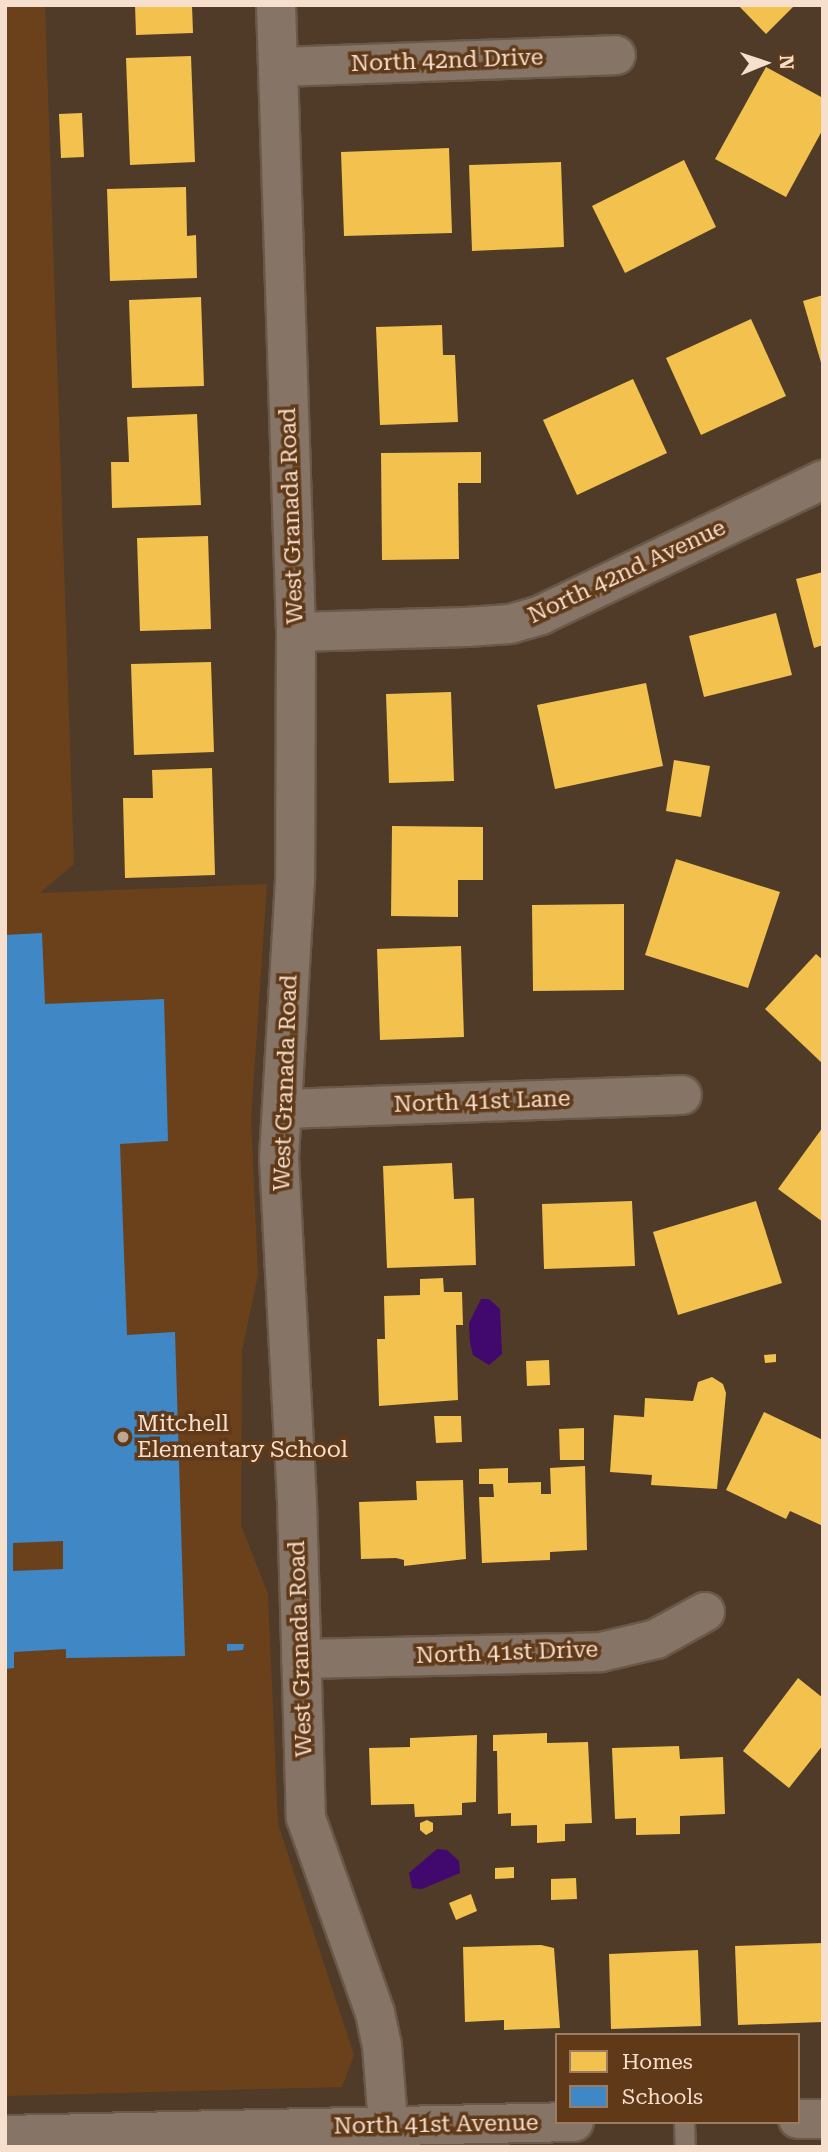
<!DOCTYPE html>
<html>
<head>
<meta charset="utf-8">
<style>
  body { margin:0 }
  #map { position:relative; width:828px; height:2152px; overflow:hidden; background:#503b28; font-family:"Roboto Serif",serif }
  div>[style] { position:absolute }
  .built>* { inset:0; background:#6b411c }
  .water>* { inset:0; background:#41086e }
  .homes>* { inset:0; background:#f2c14e }
  .schools>* { inset:0; background:#3f88c5 }
  .roads { filter:drop-shadow(2px 0 #6a5848) drop-shadow(-2px 0 #6a5848) drop-shadow(0 2px #6a5848) drop-shadow(0 -2px #6a5848) }
  .lane>* { height:19px; margin:-9.5px; padding:0 9.5px; transform-origin:9.5px; border-radius:9.5px; background:#867567 }
  .street>* { height:38px; margin:-19px; padding:0 19px; transform-origin:19px; border-radius:19px; background:#867567 }
  .dots>* { width:19px; height:19px; translate:-50% -50%; box-sizing:border-box; border:4px solid #603a18; border-radius:50% }
  span { translate:-50% -50%; white-space:nowrap; text-align:center; line-height:1.15; -webkit-text-stroke:7px #603a18; paint-order:stroke }
  .street-label { font-size:23px; color:#f7dfcd }
  .poi-label { font-size:23px; color:#f7dfcd }
  .left { translate:0 -50%; text-align:left }
  .frame { position:absolute; inset:0; border:7px solid #f7dfcd; pointer-events:none }
  .legend { position:absolute; left:555px; top:2033px; width:245px; height:91px; box-sizing:border-box; background:#603a18; border:2px solid #9c7c60; margin:0; padding:9px 12px; list-style:none; font-size:21px; color:#f7dfcd }
  .legend li { display:flex; align-items:center; gap:14px; height:35px }
  .legend b { width:35px; border:2px solid #9c7c60 }
  .north { position:absolute; left:730px; top:28px; width:70px; height:70px; -webkit-text-stroke:5px #603a18; paint-order:stroke; rotate:88deg; font-size:19px; font-weight:700; line-height:28px; text-align:center; color:#f7dfcd }
  .north::after { content:''; display:block; margin:auto; width:24px; height:32px; background:#f7dfcd; clip-path:polygon(50% 0,100% 100%,50% 72%,0 100%) }
</style>
</head>
<body>
<div id="map">
  <div class="built">
    <i style="clip-path:polygon(5px 5px,45px 5px,74px 864px,40px 893px,267px 884px,251px 1120px,258px 1275px,242px 1350px,241px 1525px,268px 1594px,278px 1824px,354px 2055px,342px 2087px,5px 2096px)"></i>
  </div>
  <div class="water">
    <i style="clip-path:polygon(481px 1299px,489px 1299px,500px 1309px,502px 1354px,489px 1365px,473px 1355px,470px 1343px,469px 1323px)"></i>
    <i style="clip-path:polygon(437px 1849px,447px 1850px,459px 1861px,460px 1873px,422px 1889px,412px 1888px,409px 1873px)"></i>
  </div>
  <div class="homes">
    <i style="clip-path:polygon(135px 5px,192px 5px,193px 33px,136px 35px)"></i>
    <i style="clip-path:polygon(738px 5px,795px 5px,766px 34px)"></i>
    <i style="clip-path:polygon(191px 56px,195px 162px,130px 165px,126px 58px)"></i>
    <i style="clip-path:polygon(766px 67px,823px 98px,823px 129px,786px 197px,715px 159px)"></i>
    <i style="clip-path:polygon(82px 113px,84px 157px,61px 158px,59px 114px)"></i>
    <i style="clip-path:polygon(449px 148px,452px 233px,344px 236px,341px 152px)"></i>
    <i style="clip-path:polygon(684px 160px,716px 227px,625px 273px,592px 206px)"></i>
    <i style="clip-path:polygon(561px 162px,564px 247px,472px 251px,469px 165px)"></i>
    <i style="clip-path:polygon(186px 187px,187px 236px,196px 235px,197px 278px,110px 281px,107px 189px)"></i>
    <i style="clip-path:polygon(823px 295px,823px 366px,822px 366px,803px 301px)"></i>
    <i style="clip-path:polygon(201px 297px,204px 386px,132px 388px,129px 300px)"></i>
    <i style="clip-path:polygon(751px 319px,786px 396px,701px 435px,666px 358px)"></i>
    <i style="clip-path:polygon(442px 325px,443px 355px,455px 355px,458px 422px,380px 425px,376px 327px)"></i>
    <i style="clip-path:polygon(633px 379px,667px 453px,577px 495px,543px 420px)"></i>
    <i style="clip-path:polygon(197px 414px,201px 505px,112px 508px,111px 462px,129px 462px,127px 417px)"></i>
    <i style="clip-path:polygon(481px 452px,481px 483px,458px 483px,459px 559px,382px 560px,381px 453px)"></i>
    <i style="clip-path:polygon(208px 536px,211px 629px,140px 631px,137px 538px)"></i>
    <i style="clip-path:polygon(823px 572px,823px 645px,814px 648px,796px 579px)"></i>
    <i style="clip-path:polygon(776px 613px,792px 675px,704px 697px,689px 636px)"></i>
    <i style="clip-path:polygon(211px 662px,214px 752px,134px 755px,131px 664px)"></i>
    <i style="clip-path:polygon(646px 683px,663px 766px,555px 789px,537px 705px)"></i>
    <i style="clip-path:polygon(451px 692px,454px 781px,389px 783px,386px 694px)"></i>
    <i style="clip-path:polygon(674px 760px,710px 766px,701px 817px,666px 811px)"></i>
    <i style="clip-path:polygon(212px 768px,215px 875px,125px 878px,123px 798px,153px 798px,152px 770px)"></i>
    <i style="clip-path:polygon(392px 826px,483px 827px,483px 880px,458px 880px,458px 917px,391px 916px)"></i>
    <i style="clip-path:polygon(676px 859px,780px 892px,748px 988px,645px 955px)"></i>
    <i style="clip-path:polygon(624px 904px,624px 990px,533px 991px,532px 905px)"></i>
    <i style="clip-path:polygon(461px 946px,464px 1037px,380px 1040px,377px 949px)"></i>
    <i style="clip-path:polygon(816px 954px,823px 960px,823px 1064px,765px 1009px)"></i>
    <i style="clip-path:polygon(823px 1127px,823px 1222px,778px 1189px)"></i>
    <i style="clip-path:polygon(452px 1163px,454px 1199px,474px 1198px,476px 1265px,387px 1268px,383px 1166px)"></i>
    <i style="clip-path:polygon(632px 1201px,635px 1266px,544px 1269px,542px 1204px)"></i>
    <i style="clip-path:polygon(756px 1201px,782px 1283px,678px 1315px,653px 1232px)"></i>
    <i style="clip-path:polygon(443px 1278px,444px 1292px,462px 1292px,463px 1325px,456px 1325px,458px 1400px,379px 1406px,377px 1339px,385px 1339px,384px 1296px,420px 1295px,420px 1279px)"></i>
    <i style="clip-path:polygon(776px 1354px,776px 1362px,765px 1363px,764px 1355px)"></i>
    <i style="clip-path:polygon(549px 1360px,550px 1385px,527px 1386px,526px 1361px)"></i>
    <i style="clip-path:polygon(712px 1377px,723px 1384px,726px 1393px,717px 1489px,651px 1485px,652px 1475px,610px 1472px,614px 1415px,644px 1417px,645px 1398px,693px 1401px,698px 1382px)"></i>
    <i style="clip-path:polygon(764px 1412px,823px 1440px,823px 1526px,790px 1511px,786px 1519px,726px 1490px)"></i>
    <i style="clip-path:polygon(434px 1416px,461px 1416px,462px 1442px,436px 1443px)"></i>
    <i style="clip-path:polygon(584px 1428px,584px 1460px,560px 1460px,559px 1429px)"></i>
    <i style="clip-path:polygon(585px 1466px,587px 1550px,550px 1552px,550px 1560px,482px 1563px,479px 1497px,494px 1497px,493px 1484px,479px 1484px,479px 1469px,508px 1468px,508px 1483px,541px 1482px,541px 1494px,551px 1494px,550px 1468px)"></i>
    <i style="clip-path:polygon(463px 1480px,466px 1559px,404px 1566px,404px 1560px,396px 1558px,361px 1559px,359px 1502px,417px 1500px,416px 1481px)"></i>
    <i style="clip-path:polygon(798px 1678px,823px 1698px,823px 1745px,789px 1788px,743px 1751px)"></i>
    <i style="clip-path:polygon(547px 1733px,547px 1743px,588px 1742px,592px 1823px,565px 1824px,565px 1841px,537px 1843px,537px 1825px,511px 1826px,511px 1813px,498px 1814px,497px 1751px,493px 1751px,493px 1735px)"></i>
    <i style="clip-path:polygon(477px 1735px,476px 1802px,462px 1803px,462px 1815px,415px 1817px,414px 1804px,371px 1805px,369px 1748px,410px 1747px,410px 1738px)"></i>
    <i style="clip-path:polygon(679px 1746px,680px 1759px,723px 1757px,725px 1814px,680px 1816px,680px 1834px,636px 1835px,636px 1818px,615px 1819px,612px 1748px)"></i>
    <i style="clip-path:polygon(427px 1820px,433px 1823px,433px 1831px,426px 1835px,420px 1830px,420px 1823px)"></i>
    <i style="clip-path:polygon(514px 1867px,514px 1878px,495px 1879px,495px 1868px)"></i>
    <i style="clip-path:polygon(576px 1878px,577px 1899px,551px 1900px,551px 1879px)"></i>
    <i style="clip-path:polygon(471px 1894px,477px 1911px,456px 1920px,449px 1903px)"></i>
    <i style="clip-path:polygon(823px 1943px,823px 2022px,738px 2025px,735px 1946px)"></i>
    <i style="clip-path:polygon(541px 1945px,554px 1948px,560px 2028px,504px 2030px,504px 2020px,465px 2022px,463px 1947px)"></i>
    <i style="clip-path:polygon(698px 1950px,701px 2026px,611px 2029px,609px 1954px)"></i>
  </div>
  <div class="schools">
    <i style="clip-path:polygon(evenodd,42px 933px,45px 1004px,164px 999px,168px 1141px,120px 1144px,127px 1335px,175px 1332px,185px 1656px,66px 1658px,66px 1649px,14px 1652px,14px 1668px,5px 1669px,5px 935px,42px 933px,63px 1541px,63px 1569px,13px 1571px,13px 1543px,63px 1541px)"></i>
    <i style="clip-path:polygon(227px 1644px,244px 1644px,243px 1650px,227px 1651px)"></i>
  </div>
  <div class="roads">
    <div class="lane">
      <i style="left:684px;top:2122px;width:25px;rotate:88deg"></i>
    </div>
    <div class="street">
      <i style="left:276px;top:5px;width:627px;rotate:88.17deg"></i>
      <i style="left:296px;top:632px;width:248px;rotate:90.2deg"></i>
      <i style="left:295px;top:880px;width:278px;rotate:93.3deg"></i>
      <i style="left:279px;top:1158px;width:343px;rotate:87deg"></i>
      <i style="left:297px;top:1501px;width:317px;rotate:88.4deg"></i>
      <i style="left:306px;top:1818px;width:207px;rotate:70.5deg"></i>
      <i style="left:375px;top:2013px;width:34px;rotate:78deg"></i>
      <i style="left:382px;top:2046px;width:101px;rotate:85.5deg"></i>
      <i style="left:278px;top:67px;width:338px;rotate:-2deg"></i>
      <i style="left:296px;top:632px;width:171px;rotate:-1.7deg"></i>
      <i style="left:467px;top:627px;width:43px;rotate:-4deg"></i>
      <i style="left:510px;top:624px;width:32px;rotate:-16deg"></i>
      <i style="left:541px;top:615px;width:313px;rotate:-25.6deg"></i>
      <i style="left:282px;top:1109px;width:400px;rotate:-2deg"></i>
      <i style="left:301px;top:1659px;width:300px;rotate:-1.3deg"></i>
      <i style="left:601px;top:1652px;width:57px;rotate:-13.3deg"></i>
      <i style="left:656px;top:1639px;width:56px;rotate:-28.9deg"></i>
      <i style="left:798px;top:2119px;width:25px"></i>
      <i style="left:5px;top:2135px;width:569px;rotate:-1.31deg"></i>
    </div>
  </div>
  <div class="dots">
    <i style="left:123px;top:1437px;background:#bda693"></i>
  </div>
  <div class="street-label">
    <span style="left:447px;top:61px;rotate:-2deg">North 42nd Drive</span>
    <span style="left:292px;top:516px;rotate:-92deg">West Granada Road</span>
    <span style="left:627px;top:572px;rotate:-25deg">North 42nd Avenue</span>
    <span style="left:286px;top:1083px;rotate:-88deg">West Granada Road</span>
    <span style="left:482px;top:1102px;rotate:-2deg">North 41st Lane</span>
    <span style="left:301px;top:1649px;rotate:-92deg">West Granada Road</span>
    <span style="left:507px;top:1653px;rotate:-2deg">North 41st Drive</span>
    <span style="left:436px;top:2125px;rotate:-1deg">North 41st Avenue</span>
  </div>
  <div class="poi-label">
    <span class="left" style="left:137px;top:1437px">Mitchell<br>Elementary School</span>
  </div>
  <div class="frame"></div>
  <ul class="legend">
  <li><b style="height:19px;background:#f2c14e"></b>Homes</li>
  <li><b style="height:19px;background:#3f88c5"></b>Schools</li>
  </ul>
  <div class="north">N</div>
</div>
</body>
</html>
